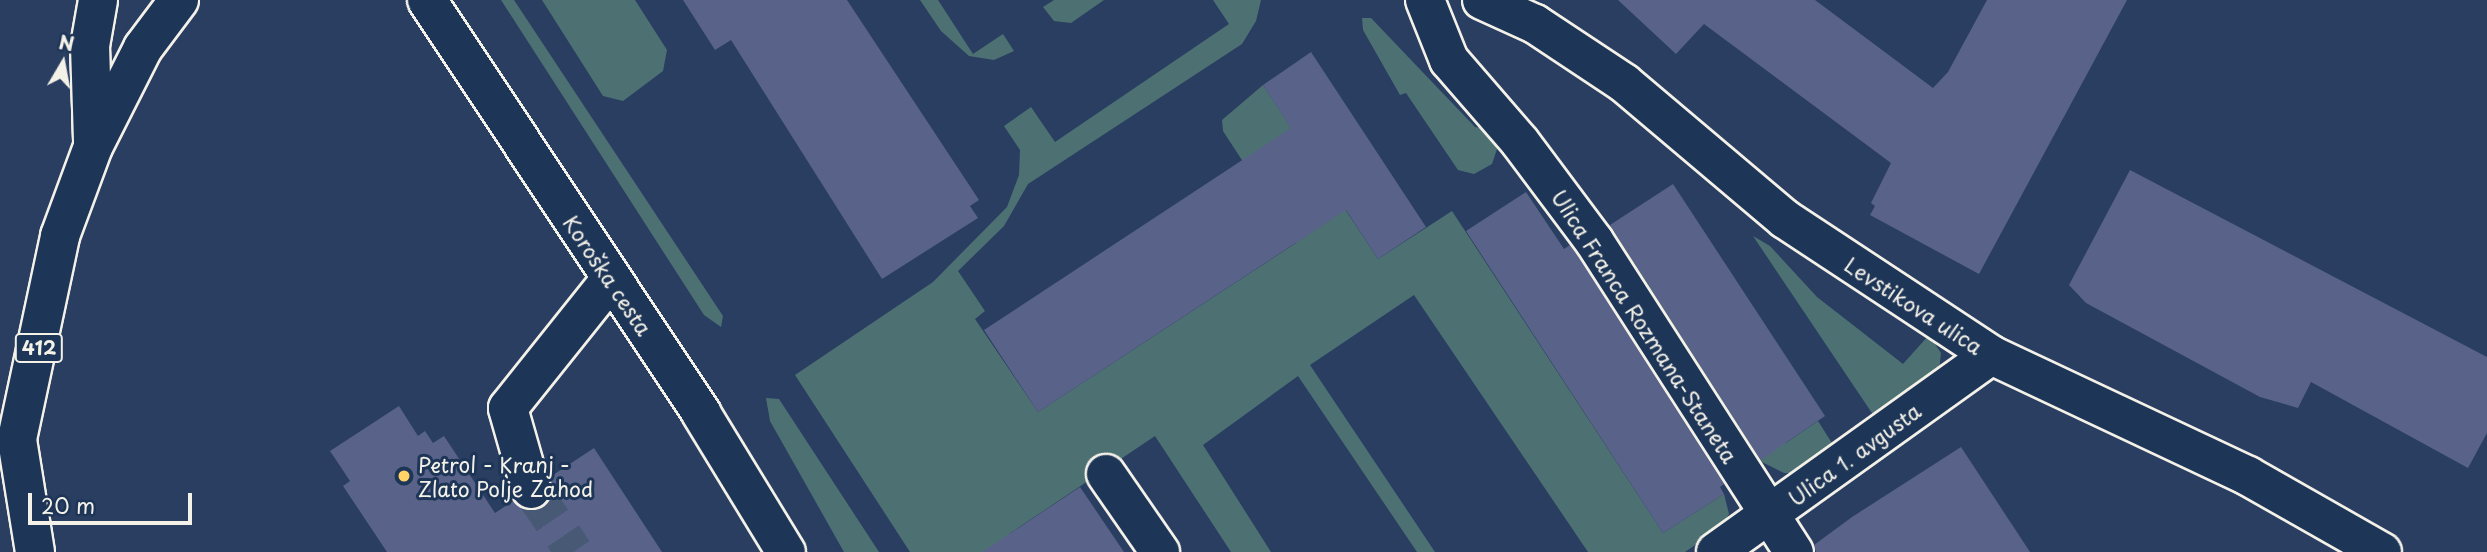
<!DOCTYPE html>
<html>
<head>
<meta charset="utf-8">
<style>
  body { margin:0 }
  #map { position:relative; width:2487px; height:552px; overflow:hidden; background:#293e61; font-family:"Playpen Sans",sans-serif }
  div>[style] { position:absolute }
  .green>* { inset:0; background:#4d7173 }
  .building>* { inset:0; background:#596289 }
  .minor-tunnel>* { height:38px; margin-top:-19px; transform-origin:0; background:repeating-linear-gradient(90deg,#475975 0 38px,transparent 0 57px) }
  .roads { filter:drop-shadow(2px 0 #f4f1e8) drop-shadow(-2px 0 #f4f1e8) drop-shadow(0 2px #f4f1e8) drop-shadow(0 -2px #f4f1e8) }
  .minor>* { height:38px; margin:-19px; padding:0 19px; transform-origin:19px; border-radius:19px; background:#1d3557 }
  .major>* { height:38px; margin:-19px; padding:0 19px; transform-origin:19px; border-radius:19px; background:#1d3557 }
  .dots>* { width:19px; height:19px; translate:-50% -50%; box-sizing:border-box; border:4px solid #1d3557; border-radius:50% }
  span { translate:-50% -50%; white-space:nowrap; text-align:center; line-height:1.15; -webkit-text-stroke:6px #1d3557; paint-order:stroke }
  .shield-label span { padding:2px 5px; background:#1d3557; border:2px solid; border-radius:5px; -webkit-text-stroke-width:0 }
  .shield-label { font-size:19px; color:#f4f1e8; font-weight:700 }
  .street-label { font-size:21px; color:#f4f1e8 }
  .poi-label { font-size:21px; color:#f4f1e8 }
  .left { translate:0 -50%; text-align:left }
  .north { position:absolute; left:28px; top:28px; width:70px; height:70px; -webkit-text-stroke:5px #1d3557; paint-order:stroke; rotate:10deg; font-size:19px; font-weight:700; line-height:28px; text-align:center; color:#f4f1e8 }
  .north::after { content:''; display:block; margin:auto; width:24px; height:32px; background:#f4f1e8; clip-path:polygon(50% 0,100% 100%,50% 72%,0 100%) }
  .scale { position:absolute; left:28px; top:493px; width:164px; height:32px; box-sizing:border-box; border:4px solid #f4f1e8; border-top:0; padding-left:9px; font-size:21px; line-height:24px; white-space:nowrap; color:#f4f1e8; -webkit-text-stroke:5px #1d3557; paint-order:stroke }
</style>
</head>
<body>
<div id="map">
  <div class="green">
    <i style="clip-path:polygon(501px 0,514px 0,723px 316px,721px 327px,704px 315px)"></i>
    <i style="clip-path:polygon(542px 0,635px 0,667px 50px,663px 71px,623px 101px,603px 96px)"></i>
    <i style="clip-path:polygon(920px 0,938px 0,973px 54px,1003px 34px,1014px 51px,994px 60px,969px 56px,941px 31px)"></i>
    <i style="clip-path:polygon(1054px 0,1104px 0,1071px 23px,1054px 21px,1043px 7px)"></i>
    <i style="clip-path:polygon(1213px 0,1261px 0,1256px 21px,1242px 44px,1028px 184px,1004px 226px,958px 271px,985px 311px,975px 319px,1038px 412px,1296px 243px,1223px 131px,1222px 120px,1263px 85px,1378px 259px,1452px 211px,1663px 533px,1724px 494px,1729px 514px,1720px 528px,1685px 552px,1588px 552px,1414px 295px,1310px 365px,1435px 552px,1417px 552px,1298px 376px,1203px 445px,1271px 552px,1231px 552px,1155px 436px,1009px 534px,1020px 552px,910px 552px,795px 375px,933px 282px,1007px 207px,1019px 175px,1020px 150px,1004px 126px,1031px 107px,1055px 142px,1229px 24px)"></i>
    <i style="clip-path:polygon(1362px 18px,1371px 18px,1475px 127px,1486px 129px,1497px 149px,1492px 164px,1474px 174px,1458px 170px,1406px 93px,1400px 95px,1363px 30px)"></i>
    <i style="clip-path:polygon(1633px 211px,1786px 443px,1818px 421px,1837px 451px,1801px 473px,1784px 473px,1762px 462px,1610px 227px)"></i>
    <i style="clip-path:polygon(1753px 236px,1770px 246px,1817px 297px,1903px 364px,1929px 335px,1941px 353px,1939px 372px,1880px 425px)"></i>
    <i style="clip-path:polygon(766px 398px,779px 399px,879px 552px,844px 552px,770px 421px)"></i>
  </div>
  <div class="building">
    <i style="clip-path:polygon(683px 0,847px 0,979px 200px,970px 206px,978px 218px,882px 279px,731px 40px,715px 50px)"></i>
    <i style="clip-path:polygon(1618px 0,1815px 0,1933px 88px,1948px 72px,1987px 0,2127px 0,1979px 274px,1870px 215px,1875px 206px,1871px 203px,1891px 163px,1704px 24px,1676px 54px)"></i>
    <i style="clip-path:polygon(1311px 52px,1426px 227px,1378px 259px,1346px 210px,1038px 412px,984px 330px,1291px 128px,1263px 85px)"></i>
    <i style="clip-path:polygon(2130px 170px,2487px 357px,2487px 433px,2468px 468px,2311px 382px,2298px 408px,2260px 397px,2086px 303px,2069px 285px)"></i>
    <i style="clip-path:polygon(1673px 184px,1825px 416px,1761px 460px,1610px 225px)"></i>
    <i style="clip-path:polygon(1526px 192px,1564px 249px,1570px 245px,1576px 253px,1724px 484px,1720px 487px,1724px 494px,1663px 533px,1466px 231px)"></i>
    <i style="clip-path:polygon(399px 406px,418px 436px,425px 431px,433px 443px,444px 436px,495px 513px,513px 501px,526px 510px,546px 505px,552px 494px,550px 477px,594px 448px,662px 552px,387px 552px,343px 486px,350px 481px,330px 451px)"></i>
    <i style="clip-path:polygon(1961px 447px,2030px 552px,1816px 552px,1814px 545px,1852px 517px)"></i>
    <i style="clip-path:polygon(1080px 487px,1124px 552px,982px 552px)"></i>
  </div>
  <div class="minor-tunnel">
    <i style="left:531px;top:489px;width:76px;rotate:55.7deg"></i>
  </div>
  <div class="roads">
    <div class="minor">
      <i style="left:427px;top:0;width:496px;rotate:56.4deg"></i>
      <i style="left:701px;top:413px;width:163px;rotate:58.6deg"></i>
      <i style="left:1425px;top:0;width:65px;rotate:68.2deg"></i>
      <i style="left:1449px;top:60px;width:108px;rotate:49.1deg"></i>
      <i style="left:1520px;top:142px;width:124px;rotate:53.2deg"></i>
      <i style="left:1594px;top:241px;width:370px;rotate:57.3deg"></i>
      <i style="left:1482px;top:0;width:58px;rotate:24.4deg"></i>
      <i style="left:1535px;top:24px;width:107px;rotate:33.5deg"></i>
      <i style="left:1624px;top:83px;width:211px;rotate:40.2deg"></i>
      <i style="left:1785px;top:219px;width:247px;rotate:33.4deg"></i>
      <i style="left:1991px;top:355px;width:284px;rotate:25.2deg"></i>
      <i style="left:2248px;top:476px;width:154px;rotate:29.6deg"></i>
      <i style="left:1106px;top:474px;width:95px;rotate:55.3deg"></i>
      <i style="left:531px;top:489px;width:84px;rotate:-105.9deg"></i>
      <i style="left:508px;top:408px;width:165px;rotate:-51.4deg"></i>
      <i style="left:1716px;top:552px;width:338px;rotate:-35.6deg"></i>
    </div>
    <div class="major">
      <i style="left:93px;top:141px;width:95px;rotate:-91.8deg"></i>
      <i style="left:90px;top:46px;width:47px;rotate:-80.1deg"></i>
      <i style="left:35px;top:552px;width:114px;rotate:-99.1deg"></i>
      <i style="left:17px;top:439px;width:208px;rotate:-78deg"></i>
      <i style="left:60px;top:236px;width:95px;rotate:-69.7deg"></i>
      <i style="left:93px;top:147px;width:111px;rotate:-63.2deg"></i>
      <i style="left:143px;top:48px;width:60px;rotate:-53.1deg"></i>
    </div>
  </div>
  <div class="dots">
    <i style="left:404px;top:476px;background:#ffd166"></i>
  </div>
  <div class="shield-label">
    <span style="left:39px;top:348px">412</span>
  </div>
  <div class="street-label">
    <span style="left:608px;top:275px;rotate:56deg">Koroška cesta</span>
    <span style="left:1914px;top:305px;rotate:33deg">Levstikova ulica</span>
    <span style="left:1645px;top:326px;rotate:57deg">Ulica Franca Rozmana-Staneta</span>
    <span style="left:1854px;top:454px;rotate:-36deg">Ulica 1. avgusta</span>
  </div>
  <div class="poi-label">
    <span class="left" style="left:418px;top:476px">Petrol - Kranj -<br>Zlato Polje Zahod</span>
  </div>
  <div class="north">N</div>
  <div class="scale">20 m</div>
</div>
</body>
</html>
